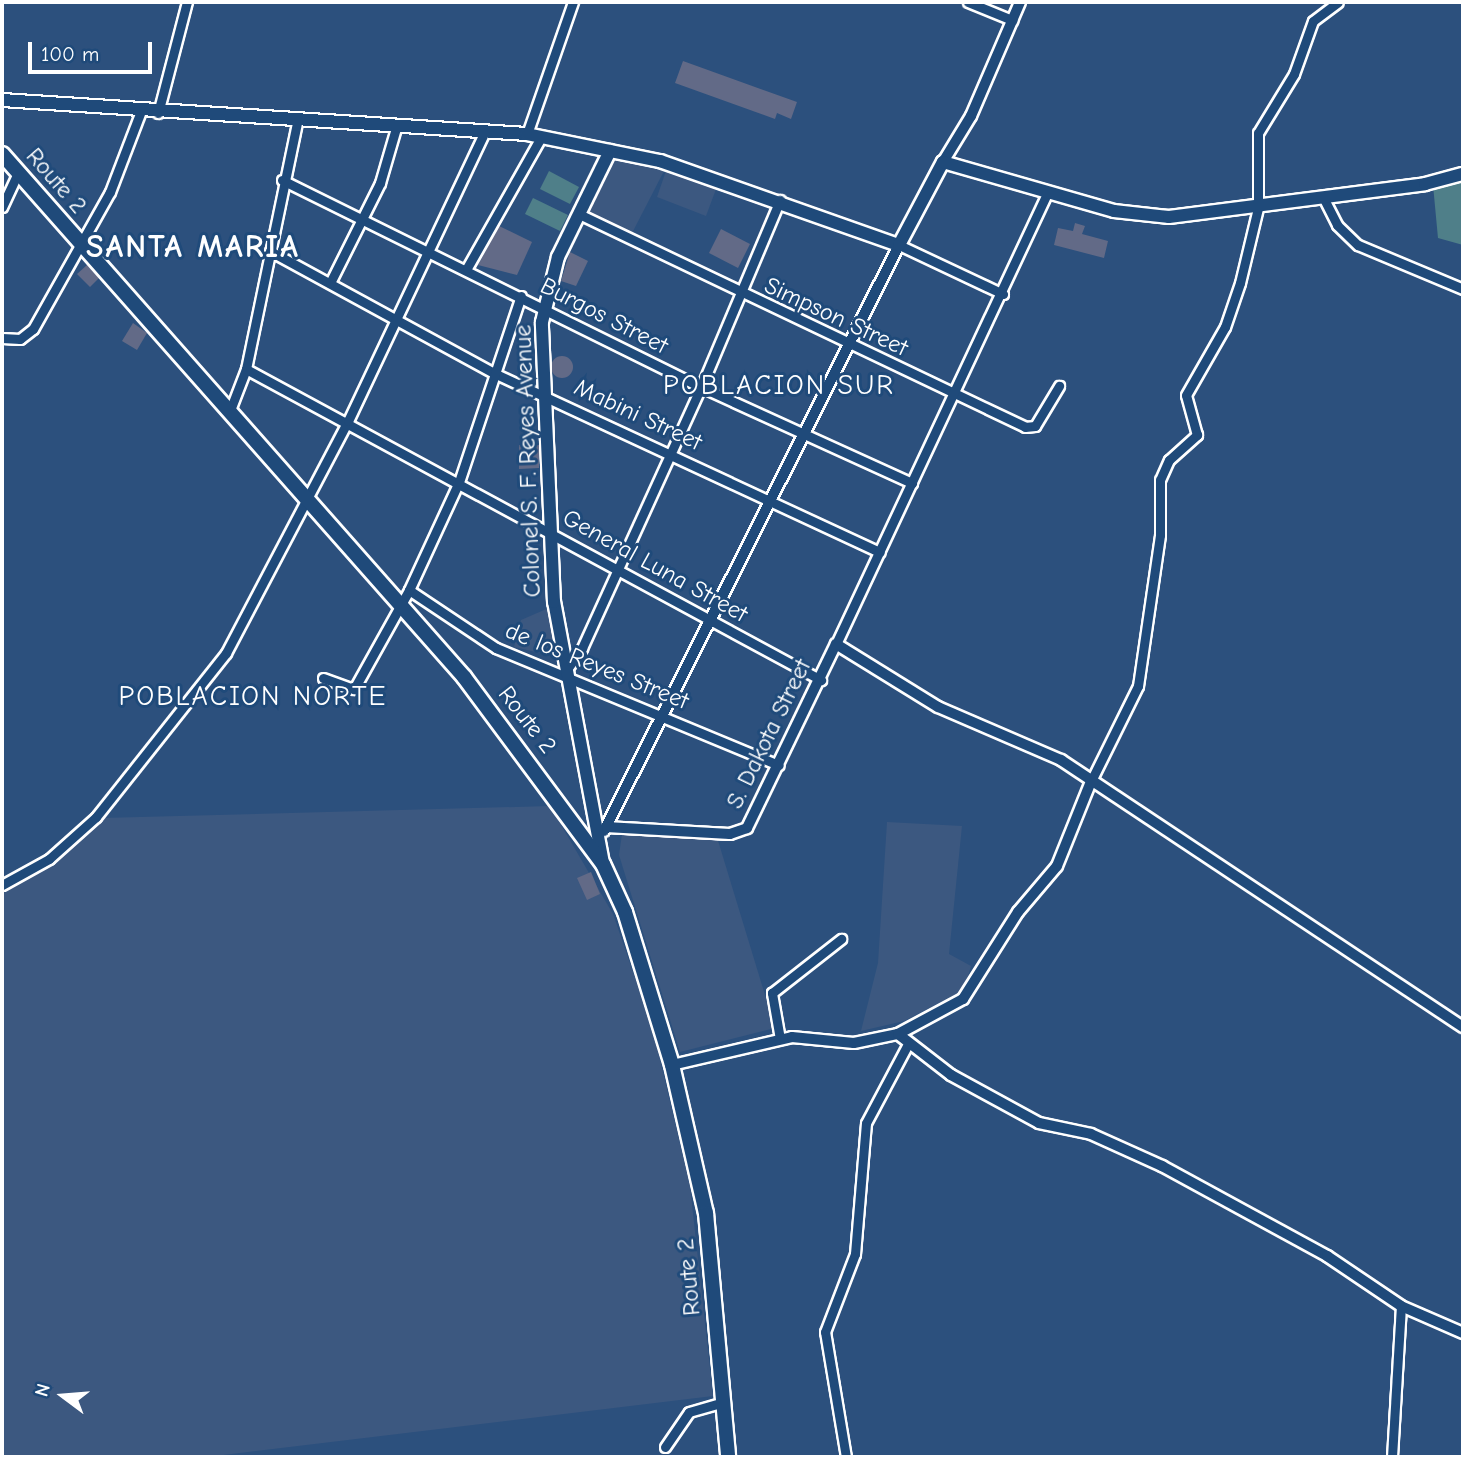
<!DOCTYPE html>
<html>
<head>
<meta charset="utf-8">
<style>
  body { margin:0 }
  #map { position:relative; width:1465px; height:1459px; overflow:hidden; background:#2c507d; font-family:"Comic Neue",sans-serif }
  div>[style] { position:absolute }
  .built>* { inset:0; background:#3c5880 }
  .green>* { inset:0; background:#4f7f89 }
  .building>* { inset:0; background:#626a87 }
  .round { border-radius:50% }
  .roads { filter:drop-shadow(2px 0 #fff) drop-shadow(-2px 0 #fff) drop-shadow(0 2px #fff) drop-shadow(0 -2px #fff) }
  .minor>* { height:9px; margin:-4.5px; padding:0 4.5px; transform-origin:4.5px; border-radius:4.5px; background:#1f4a7a }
  .tertiary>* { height:10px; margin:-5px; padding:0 5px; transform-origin:5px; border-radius:5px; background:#1f4a7a }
  .secondary>* { height:12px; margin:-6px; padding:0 6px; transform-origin:6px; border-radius:6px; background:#1f4a7a }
  .trunk>* { height:14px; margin:-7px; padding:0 7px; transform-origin:7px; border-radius:7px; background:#1f4a7a }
  span { translate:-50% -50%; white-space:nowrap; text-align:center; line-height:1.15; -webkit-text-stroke:6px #1f4a7a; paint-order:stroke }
  .street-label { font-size:24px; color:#fff }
  .quarter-label { font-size:28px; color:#fff; letter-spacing:2px }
  .district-label { font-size:32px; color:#fff; font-weight:700; letter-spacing:2px }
  .frame { position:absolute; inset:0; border:4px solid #fff; pointer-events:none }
  .north { position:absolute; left:28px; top:1361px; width:70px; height:70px; -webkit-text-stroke:5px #1f4a7a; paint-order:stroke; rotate:286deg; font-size:19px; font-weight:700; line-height:28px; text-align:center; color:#fff }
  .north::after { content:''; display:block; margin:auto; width:24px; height:32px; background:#fff; clip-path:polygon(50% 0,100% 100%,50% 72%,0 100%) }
  .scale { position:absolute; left:28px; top:42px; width:124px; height:32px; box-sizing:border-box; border:4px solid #fff; border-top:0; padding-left:9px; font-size:21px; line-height:24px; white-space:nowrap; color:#fff; -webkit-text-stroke:5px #1f4a7a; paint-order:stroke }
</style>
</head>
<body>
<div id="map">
  <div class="built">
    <i style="clip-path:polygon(614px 159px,664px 171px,630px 237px,587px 212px)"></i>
    <i style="clip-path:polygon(668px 165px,719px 181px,706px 216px,657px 197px)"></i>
    <i style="clip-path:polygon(551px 607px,562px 658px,514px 647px,521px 620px)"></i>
    <i style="clip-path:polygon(550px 806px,613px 914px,653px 1030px,690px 1186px,713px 1396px,207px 1457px,2px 1457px,2px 889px,43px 869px,102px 818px)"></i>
    <i style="clip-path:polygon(887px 822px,962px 826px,949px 954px,971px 966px,964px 990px,904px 1021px,861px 1031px,878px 963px)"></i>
    <i style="clip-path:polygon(623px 827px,716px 834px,775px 1028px,680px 1052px,619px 855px)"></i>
  </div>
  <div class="green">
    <i style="clip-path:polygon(549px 171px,579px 187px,570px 204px,540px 189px)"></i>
    <i style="clip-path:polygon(1463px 179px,1463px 245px,1438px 238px,1433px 185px)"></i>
    <i style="clip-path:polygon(533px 198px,568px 215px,560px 231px,525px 214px)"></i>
  </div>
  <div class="building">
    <i style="clip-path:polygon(683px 61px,797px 102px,791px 119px,777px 113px,775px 119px,675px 83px)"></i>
    <i style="clip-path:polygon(1075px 223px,1085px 226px,1082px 234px,1108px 241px,1104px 258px,1054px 245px,1058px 228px,1073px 231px)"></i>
    <i style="clip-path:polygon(499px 226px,532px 242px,517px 275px,478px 265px)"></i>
    <i style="clip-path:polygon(721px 229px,750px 244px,738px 268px,709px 253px)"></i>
    <i style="clip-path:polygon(570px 252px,588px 261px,576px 286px,561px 281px)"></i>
    <i style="clip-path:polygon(87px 265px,99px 278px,90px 287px,77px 274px)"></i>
    <i style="clip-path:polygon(133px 323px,147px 333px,137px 350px,122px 341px)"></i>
    <i class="round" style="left:551px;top:356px;width:22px;height:22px"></i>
    <i style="clip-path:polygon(519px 445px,539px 445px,539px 468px,519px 469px)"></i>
    <i style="clip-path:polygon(591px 872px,600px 894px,587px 900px,577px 878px)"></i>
  </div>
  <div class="roads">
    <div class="minor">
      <i style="left:968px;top:2px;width:48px;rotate:22.2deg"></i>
      <i style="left:158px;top:113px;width:115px;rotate:-75.4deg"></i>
      <i style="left:527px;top:134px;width:140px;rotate:-70.8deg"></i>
      <i style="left:282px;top:180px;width:467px;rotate:26.3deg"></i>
      <i style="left:701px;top:387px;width:232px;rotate:24.5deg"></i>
      <i style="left:1324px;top:199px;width:29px;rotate:63deg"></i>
      <i style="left:1337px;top:225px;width:29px;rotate:44deg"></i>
      <i style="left:1358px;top:245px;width:114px;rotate:22.7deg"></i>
      <i style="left:2px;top:207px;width:38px;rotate:-65deg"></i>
      <i style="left:579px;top:214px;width:494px;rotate:25.5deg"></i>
      <i style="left:1025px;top:427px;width:10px;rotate:-6deg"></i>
      <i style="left:1035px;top:426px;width:47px;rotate:-59deg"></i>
      <i style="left:899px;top:245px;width:115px;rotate:25.2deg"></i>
      <i style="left:270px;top:251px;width:257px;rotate:28.6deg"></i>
      <i style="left:496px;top:374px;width:423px;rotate:24.9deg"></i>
      <i style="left:467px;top:268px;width:150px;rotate:-60.5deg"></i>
      <i style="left:330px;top:283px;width:112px;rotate:-63.4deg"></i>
      <i style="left:380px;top:183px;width:57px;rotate:-73.8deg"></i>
      <i style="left:2px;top:338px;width:18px;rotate:3deg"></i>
      <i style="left:20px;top:339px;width:16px;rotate:-38deg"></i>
      <i style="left:33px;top:329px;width:157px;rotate:-60.7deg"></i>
      <i style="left:110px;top:192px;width:87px;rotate:-69.1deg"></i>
      <i style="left:246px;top:369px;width:654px;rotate:28.41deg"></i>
      <i style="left:229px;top:413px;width:47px;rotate:-68.9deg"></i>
      <i style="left:246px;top:369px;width:251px;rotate:-78.3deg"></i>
      <i style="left:409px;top:590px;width:105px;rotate:33.7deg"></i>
      <i style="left:496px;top:648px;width:306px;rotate:22.5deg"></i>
      <i style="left:836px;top:644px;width:499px;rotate:-64.9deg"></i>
      <i style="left:567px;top:669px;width:26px;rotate:-54deg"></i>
      <i style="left:582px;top:648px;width:287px;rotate:-65.5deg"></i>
      <i style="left:701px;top:387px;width:203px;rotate:-67.1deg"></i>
      <i style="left:323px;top:678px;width:33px;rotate:20deg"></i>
      <i style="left:354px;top:689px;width:113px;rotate:-60.9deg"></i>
      <i style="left:409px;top:590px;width:119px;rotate:-65.2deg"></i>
      <i style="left:459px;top:482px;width:196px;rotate:-71.6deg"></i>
      <i style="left:1092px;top:779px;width:104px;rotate:-63.7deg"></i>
      <i style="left:1138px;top:686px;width:153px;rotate:-81.7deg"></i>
      <i style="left:1160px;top:535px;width:55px;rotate:-90deg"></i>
      <i style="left:1160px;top:480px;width:22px;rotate:-66deg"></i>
      <i style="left:1169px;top:460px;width:38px;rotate:-42deg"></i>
      <i style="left:1197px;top:435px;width:41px;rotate:-105.4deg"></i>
      <i style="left:1186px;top:395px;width:78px;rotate:-60.2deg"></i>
      <i style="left:1225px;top:327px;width:46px;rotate:-71.2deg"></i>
      <i style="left:1240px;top:283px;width:77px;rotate:-76.5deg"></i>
      <i style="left:1258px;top:208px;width:75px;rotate:-90deg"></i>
      <i style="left:1258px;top:133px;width:69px;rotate:-58.6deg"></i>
      <i style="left:1294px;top:74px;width:56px;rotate:-70.3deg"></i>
      <i style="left:1313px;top:21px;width:31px;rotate:-37deg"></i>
      <i style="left:2px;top:885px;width:54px;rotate:-29deg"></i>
      <i style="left:49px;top:859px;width:63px;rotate:-41.8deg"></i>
      <i style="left:96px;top:817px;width:209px;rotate:-51.6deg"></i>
      <i style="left:226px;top:653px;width:262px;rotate:-62.3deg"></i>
      <i style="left:348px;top:421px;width:318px;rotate:-64.7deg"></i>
      <i style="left:780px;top:1039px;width:47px;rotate:-99.9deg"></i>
      <i style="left:772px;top:993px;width:88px;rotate:-38deg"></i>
      <i style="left:665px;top:1447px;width:42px;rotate:-55.6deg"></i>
      <i style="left:689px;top:1412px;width:35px;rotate:-16deg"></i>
      <i style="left:846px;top:1457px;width:127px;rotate:-99.5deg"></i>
      <i style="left:825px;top:1332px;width:84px;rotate:-69deg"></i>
      <i style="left:855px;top:1254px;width:131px;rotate:-85.2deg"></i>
      <i style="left:866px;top:1123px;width:87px;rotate:-62deg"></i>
      <i style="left:1392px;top:1457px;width:151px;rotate:-86.6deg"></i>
    </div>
    <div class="tertiary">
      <i style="left:943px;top:162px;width:54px;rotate:-58.7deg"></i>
      <i style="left:971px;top:116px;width:124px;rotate:-66.7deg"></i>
      <i style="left:606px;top:827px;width:124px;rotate:3.2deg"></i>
      <i style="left:730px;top:834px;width:18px;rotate:-19deg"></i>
      <i style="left:747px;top:828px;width:204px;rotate:-64.2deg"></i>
      <i style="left:836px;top:644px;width:120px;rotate:31.7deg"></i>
      <i style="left:938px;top:707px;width:134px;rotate:23.3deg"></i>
      <i style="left:1061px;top:760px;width:483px;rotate:33.6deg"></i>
      <i style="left:604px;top:831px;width:656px;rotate:-63.28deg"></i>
      <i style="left:898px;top:1034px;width:67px;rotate:37.7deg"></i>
      <i style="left:951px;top:1075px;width:100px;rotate:28.6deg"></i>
      <i style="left:1039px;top:1123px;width:53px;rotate:11.9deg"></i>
      <i style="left:1091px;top:1134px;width:78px;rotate:24.3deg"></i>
      <i style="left:1162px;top:1166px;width:188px;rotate:28.6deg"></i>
      <i style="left:1327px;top:1256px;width:89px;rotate:34deg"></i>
      <i style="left:1401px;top:1306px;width:68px;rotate:23.5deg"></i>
      <i style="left:672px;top:1065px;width:123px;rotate:-13.1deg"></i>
      <i style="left:792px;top:1037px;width:62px;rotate:5.5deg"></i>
      <i style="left:854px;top:1043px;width:45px;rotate:-11.6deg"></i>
      <i style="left:898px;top:1034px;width:74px;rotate:-28.3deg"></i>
      <i style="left:963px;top:999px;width:103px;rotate:-57.7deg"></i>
      <i style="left:1018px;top:912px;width:60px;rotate:-49.7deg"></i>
      <i style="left:1057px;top:866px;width:94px;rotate:-68.1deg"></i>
    </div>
    <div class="secondary">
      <i style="left:2px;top:100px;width:526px;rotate:3.71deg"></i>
      <i style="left:527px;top:134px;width:136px;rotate:11.5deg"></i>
      <i style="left:660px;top:161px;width:253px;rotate:19.4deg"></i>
      <i style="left:899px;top:245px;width:94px;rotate:-62.1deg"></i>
      <i style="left:943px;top:162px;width:178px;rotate:16deg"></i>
      <i style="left:1114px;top:211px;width:55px;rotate:6.2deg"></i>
      <i style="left:1169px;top:217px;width:258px;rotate:-7.3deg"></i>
      <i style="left:1425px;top:184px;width:39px;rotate:-15deg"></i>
      <i style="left:603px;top:863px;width:266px;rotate:-100.6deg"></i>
      <i style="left:554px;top:602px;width:280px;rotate:-92.5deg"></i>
      <i style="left:542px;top:322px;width:67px;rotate:-76.2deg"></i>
      <i style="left:558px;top:257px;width:118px;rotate:-63.9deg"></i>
    </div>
    <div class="trunk">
      <i style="left:2px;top:154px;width:698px;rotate:48.54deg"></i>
      <i style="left:464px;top:677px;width:233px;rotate:53.4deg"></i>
      <i style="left:603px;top:864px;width:53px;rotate:65.4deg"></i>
      <i style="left:625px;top:912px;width:160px;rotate:72.9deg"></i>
      <i style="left:672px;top:1065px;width:152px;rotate:77.1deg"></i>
      <i style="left:706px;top:1213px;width:245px;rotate:84.8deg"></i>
    </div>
  </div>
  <div class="street-label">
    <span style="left:56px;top:181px;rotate:49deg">Route 2</span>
    <span style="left:604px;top:316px;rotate:27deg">Burgos Street</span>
    <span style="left:836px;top:317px;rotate:25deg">Simpson Street</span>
    <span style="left:638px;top:415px;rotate:25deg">Mabini Street</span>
    <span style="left:528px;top:461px;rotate:-92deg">Colonel S. F. Reyes Avenue</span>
    <span style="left:655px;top:566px;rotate:29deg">General Luna Street</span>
    <span style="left:597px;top:666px;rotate:22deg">de los Reyes Street</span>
    <span style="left:527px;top:720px;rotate:52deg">Route 2</span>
    <span style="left:769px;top:734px;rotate:-64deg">S. Dakota Street</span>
    <span style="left:689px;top:1277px;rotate:-95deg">Route 2</span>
  </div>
  <div class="quarter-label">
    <span style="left:779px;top:385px">POBLACION SUR</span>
    <span style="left:253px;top:696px">POBLACION NORTE</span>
  </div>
  <div class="district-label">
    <span style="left:193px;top:247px">SANTA MARIA</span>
  </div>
  <div class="frame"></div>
  <div class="north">N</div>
  <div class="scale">100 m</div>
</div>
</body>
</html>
